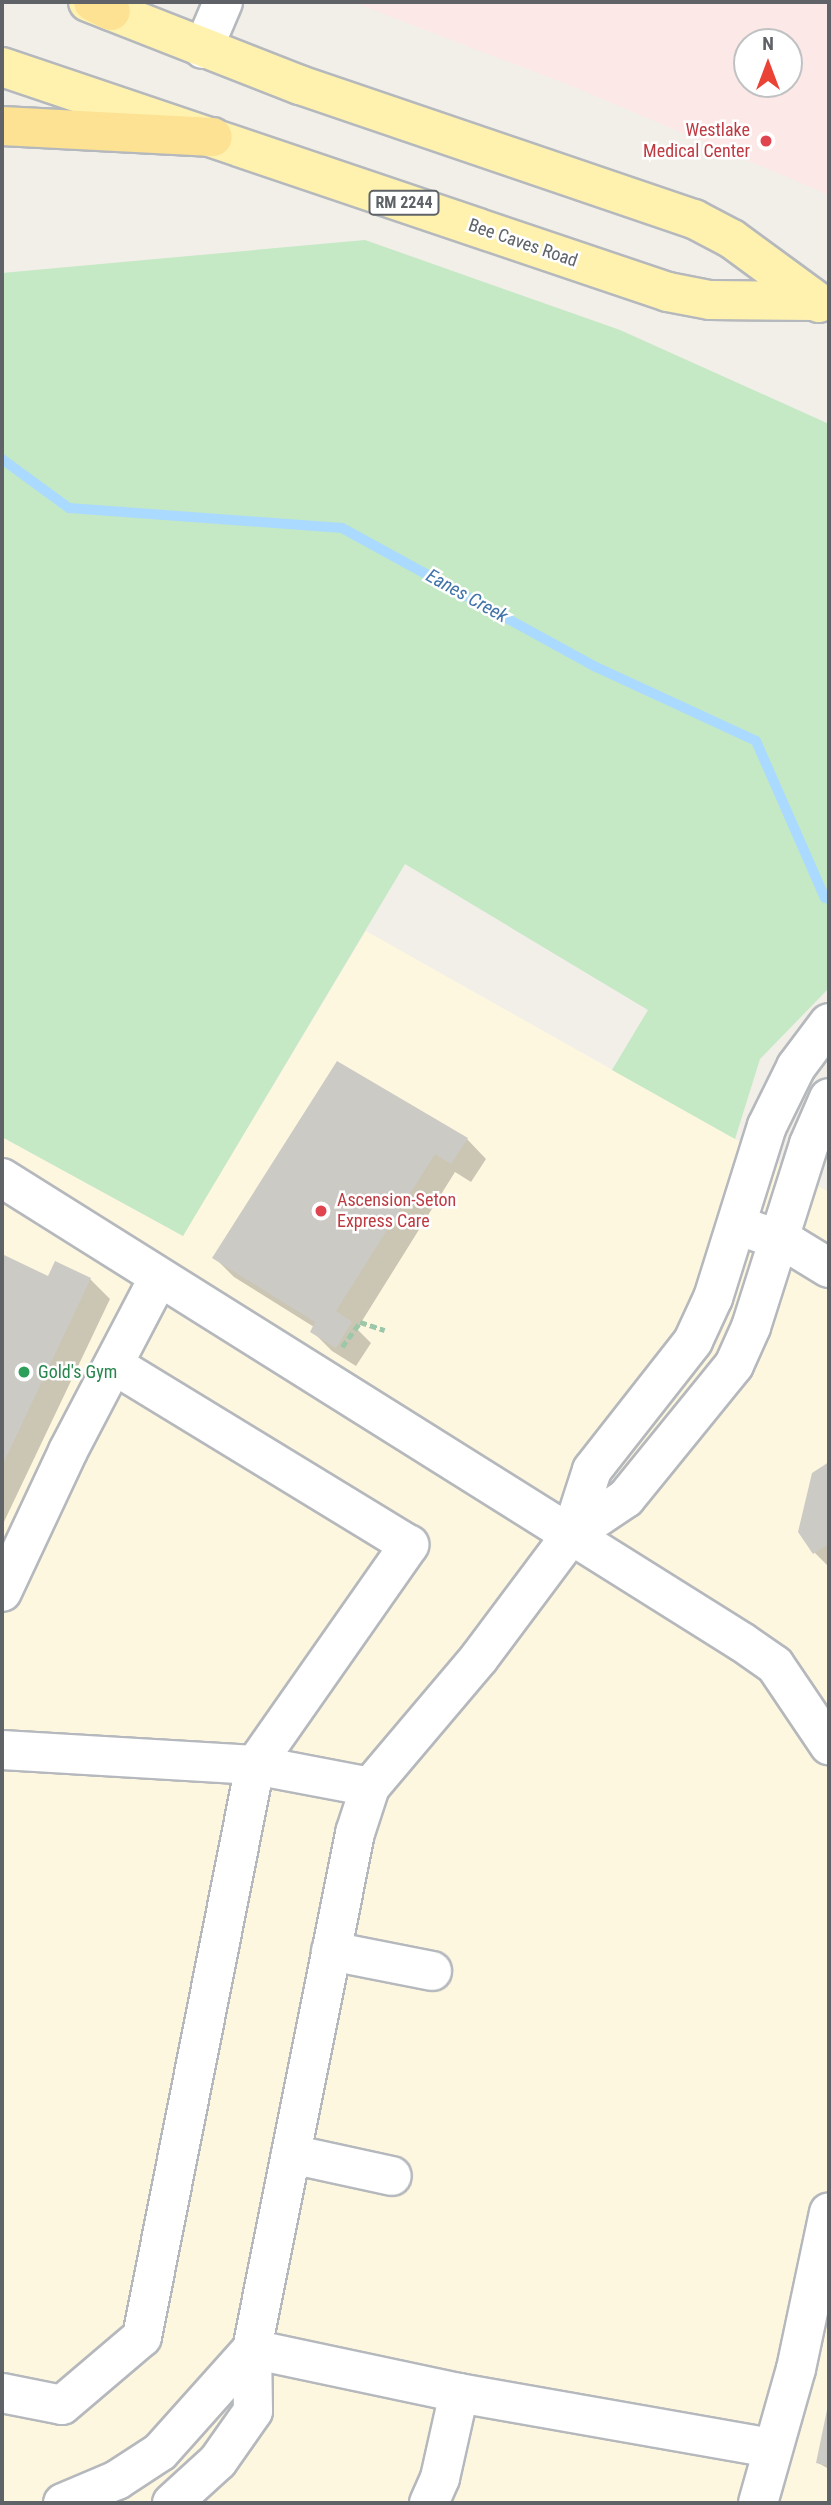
<!DOCTYPE html>
<html>
<head>
<meta charset="utf-8">
<style>
  body { margin:0 }
  #map { position:relative; width:831px; height:2505px; overflow:hidden; background:#f1efe8; font-family:"Roboto Condensed",sans-serif }
  div>[style] { position:absolute }
  .commercial>* { inset:0; background:#fef7e0 }
  .medical>* { inset:0; background:#fce8e6 }
  .green>* { inset:0; background:#c5e8c5 }
  .shadow>* { inset:0; background:#0003 }
  .stream>* { height:10px; margin:-5px; padding:0 5px; transform-origin:5px; border-radius:5px; background:#aadaff }
  .building>* { inset:0; background:#cccac5 }
  .path>* { height:4.5px; margin-top:-2.25px; transform-origin:0; background:repeating-linear-gradient(90deg,#9cc7a9 0 7px,transparent 0 10.5px) }
  .roads { filter:drop-shadow(2px 0 #b5b8bc) drop-shadow(-2px 0 #b5b8bc) drop-shadow(0 2px #b5b8bc) drop-shadow(0 -2px #b5b8bc) }
  .minor>* { height:38px; margin:-19px; padding:0 19px; transform-origin:19px; border-radius:19px; background:#fff }
  .major>* { height:38px; margin:-19px; padding:0 19px; transform-origin:19px; border-radius:19px; background:#fff2af }
  .highway>* { height:38px; margin:-19px; padding:0 19px; transform-origin:19px; border-radius:19px; background:#fde293 }
  .dots>* { width:19px; height:19px; translate:-50% -50%; box-sizing:border-box; border:4px solid #fff; border-radius:50% }
  span { translate:-50% -50%; white-space:nowrap; text-align:center; line-height:1.15; -webkit-text-stroke:5px #fff; paint-order:stroke }
  .shield-label span { padding:2px 5px; background:#fff; border:2px solid; border-radius:5px; -webkit-text-stroke-width:0 }
  .shield-label { font-size:16px; color:#5f6368; font-weight:700 }
  .health-label { font-size:18px; color:#be3a42 }
  .right { translate:-100% -50%; text-align:right }
  .left { translate:0 -50%; text-align:left }
  .street-label { font-size:18px; color:#5f6368 }
  .leisure-label { font-size:18px; color:#27864d }
  .water-label { font-size:19px; color:#4174aa; font-style:italic }
  .frame { position:absolute; inset:0; border:4px solid #5f6368; pointer-events:none }
  .north { position:absolute; left:733px; top:28px; width:70px; height:70px; box-sizing:border-box; background:#fff; border:2px solid #bfc1c3; border-radius:50%; rotate:0deg; font-size:19px; font-weight:700; line-height:28px; text-align:center; color:#5f6368 }
  .north::after { content:''; display:block; margin:auto; width:24px; height:32px; background:#ea4335; clip-path:polygon(50% 0,100% 100%,50% 72%,0 100%) }
</style>
</head>
<body>
<div id="map">
  <div class="commercial">
    <i style="clip-path:polygon(366px 931px,829px 1192px,829px 2503px,2px 2503px,2px 1137px,183px 1236px)"></i>
  </div>
  <div class="medical">
    <i style="clip-path:polygon(evenodd,353px 2px,829px 2px,829px 195px,574px 87px,353px 2px,747px 42px,789px 42px,789px 84px,747px 84px,747px 42px)"></i>
  </div>
  <div class="green">
    <i style="clip-path:polygon(365px 240px,620px 330px,829px 424px,829px 988px,760px 1059px,735px 1139px,612px 1070px,648px 1010px,405px 864px,183px 1236px,2px 1137px,2px 273px)"></i>
  </div>
  <div class="shadow">
    <i style="clip-path:polygon(467px 1139px,486px 1159px,471px 1182px,455px 1172px,357px 1329px,371px 1343px,356px 1366px,332px 1351px,312px 1331px,314px 1327px,234px 1277px,214px 1257px)"></i>
    <i style="clip-path:polygon(2px 1256px,49px 1278px,90px 1279px,110px 1299px,2px 1526px)"></i>
    <i style="clip-path:polygon(829px 1464px,829px 1567px,815px 1553px,813px 1474px)"></i>
    <i style="clip-path:polygon(829px 2408px,829px 2469px,818px 2463px)"></i>
  </div>
  <div class="stream">
    <i style="left:2px;top:459px;width:83px;rotate:36.2deg"></i>
    <i style="left:69px;top:508px;width:274px;rotate:4.2deg"></i>
    <i style="left:342px;top:528px;width:290px;rotate:28.7deg"></i>
    <i style="left:596px;top:667px;width:176px;rotate:24.8deg"></i>
    <i style="left:756px;top:741px;width:171px;rotate:66.3deg"></i>
    <i style="left:825px;top:898px;width:4px;rotate:14deg"></i>
  </div>
  <div class="building">
    <i style="clip-path:polygon(337px 1061px,468px 1138px,451px 1164px,435px 1154px,336px 1311px,352px 1322px,336px 1348px,310px 1332px,315px 1322px,212px 1258px)"></i>
    <i style="clip-path:polygon(2px 1254px,48px 1276px,55px 1261px,91px 1278px,2px 1466px)"></i>
    <i style="clip-path:polygon(829px 1462px,829px 1544px,813px 1554px,798px 1532px,812px 1473px)"></i>
    <i style="clip-path:polygon(828px 2405px,829px 2405px,829px 2466px,816px 2463px)"></i>
  </div>
  <div class="path">
    <i style="left:342px;top:1347px;width:31px;rotate:-54deg"></i>
    <i style="left:360px;top:1322px;width:26px;rotate:18deg"></i>
  </div>
  <div class="roads">
    <div class="minor">
      <i style="left:203px;top:49px;width:51px;rotate:-66.9deg"></i>
      <i style="left:2px;top:1178px;width:873px;rotate:32.09deg"></i>
      <i style="left:742px;top:1642px;width:40px;rotate:34.9deg"></i>
      <i style="left:775px;top:1665px;width:97px;rotate:56deg"></i>
      <i style="left:754px;top:1231px;width:36px;rotate:19deg"></i>
      <i style="left:788px;top:1243px;width:48px;rotate:31.4deg"></i>
      <i style="left:571px;top:1535px;width:66px;rotate:-33.9deg"></i>
      <i style="left:626px;top:1498px;width:171px;rotate:-50.9deg"></i>
      <i style="left:734px;top:1365px;width:42px;rotate:-65.9deg"></i>
      <i style="left:751px;top:1327px;width:192px;rotate:-72.4deg"></i>
      <i style="left:809px;top:1144px;width:50px;rotate:-66.5deg"></i>
      <i style="left:2px;top:1592px;width:156px;rotate:-64.9deg"></i>
      <i style="left:68px;top:1451px;width:196px;rotate:-62.4deg"></i>
      <i style="left:2px;top:1750px;width:253px;rotate:3.4deg"></i>
      <i style="left:255px;top:1765px;width:117px;rotate:10.8deg"></i>
      <i style="left:331px;top:1951px;width:103px;rotate:11.2deg"></i>
      <i style="left:291px;top:2154px;width:103px;rotate:12.3deg"></i>
      <i style="left:252px;top:2349px;width:212px;rotate:12deg"></i>
      <i style="left:459px;top:2393px;width:318px;rotate:10deg"></i>
      <i style="left:2px;top:2393px;width:61px;rotate:11.3deg"></i>
      <i style="left:62px;top:2405px;width:105px;rotate:-40.4deg"></i>
      <i style="left:142px;top:2337px;width:583px;rotate:-78.82deg"></i>
      <i style="left:255px;top:1765px;width:269px;rotate:-55deg"></i>
      <i style="left:409px;top:1545px;width:343px;rotate:-148.6deg"></i>
      <i style="left:63px;top:2503px;width:59px;rotate:-23.1deg"></i>
      <i style="left:117px;top:2480px;width:51px;rotate:-33.1deg"></i>
      <i style="left:160px;top:2452px;width:138px;rotate:-48.2deg"></i>
      <i style="left:172px;top:2503px;width:62px;rotate:-42.4deg"></i>
      <i style="left:218px;top:2461px;width:61px;rotate:-55deg"></i>
      <i style="left:253px;top:2411px;width:62px;rotate:-90.9deg"></i>
      <i style="left:252px;top:2349px;width:526px;rotate:-78.71deg"></i>
      <i style="left:355px;top:1833px;width:48px;rotate:-71.9deg"></i>
      <i style="left:370px;top:1787px;width:169px;rotate:-49.8deg"></i>
      <i style="left:479px;top:1658px;width:154px;rotate:-53.2deg"></i>
      <i style="left:571px;top:1535px;width:68px;rotate:-72.1deg"></i>
      <i style="left:592px;top:1470px;width:164px;rotate:-51.9deg"></i>
      <i style="left:693px;top:1341px;width:47px;rotate:-65.1deg"></i>
      <i style="left:713px;top:1298px;width:180px;rotate:-72.6deg"></i>
      <i style="left:767px;top:1126px;width:66px;rotate:-63.8deg"></i>
      <i style="left:796px;top:1067px;width:55px;rotate:-53.1deg"></i>
      <i style="left:429px;top:2503px;width:27px;rotate:-66deg"></i>
      <i style="left:440px;top:2478px;width:87px;rotate:-77.4deg"></i>
      <i style="left:758px;top:2503px;width:139px;rotate:-74.2deg"></i>
      <i style="left:796px;top:2369px;width:160px;rotate:-78.1deg"></i>
    </div>
    <div class="major">
      <i style="left:88px;top:2px;width:228px;rotate:21.4deg"></i>
      <i style="left:300px;top:85px;width:416px;rotate:18.8deg"></i>
      <i style="left:694px;top:219px;width:43px;rotate:27.8deg"></i>
      <i style="left:732px;top:239px;width:108px;rotate:36.3deg"></i>
      <i style="left:2px;top:67px;width:703px;rotate:18.67deg"></i>
      <i style="left:668px;top:292px;width:43px;rotate:10.8deg"></i>
      <i style="left:710px;top:300px;width:103px;rotate:0.6deg"></i>
    </div>
    <div class="highway">
      <i style="left:93px;top:2px;width:20px;rotate:27deg"></i>
      <i style="left:2px;top:126px;width:211px;rotate:3deg"></i>
    </div>
  </div>
  <div class="dots">
    <i style="left:766px;top:141px;background:#e0444e"></i>
    <i style="left:321px;top:1211px;background:#e0444e"></i>
    <i style="left:24px;top:1372px;background:#2e9e5b"></i>
  </div>
  <div class="shield-label">
    <span style="left:404px;top:203px">RM 2244</span>
  </div>
  <div class="health-label">
    <span class="right" style="left:750px;top:141px">Westlake<br>Medical Center</span>
    <span class="left" style="left:337px;top:1211px">Ascension-Seton<br>Express Care</span>
  </div>
  <div class="street-label">
    <span style="left:523px;top:243px;rotate:19deg">Bee Caves Road</span>
  </div>
  <div class="leisure-label">
    <span class="left" style="left:38px;top:1372px">Gold's Gym</span>
  </div>
  <div class="water-label">
    <span style="left:467px;top:596px;rotate:29deg">Eanes Creek</span>
  </div>
  <div class="frame"></div>
  <div class="north">N</div>
</div>
</body>
</html>
